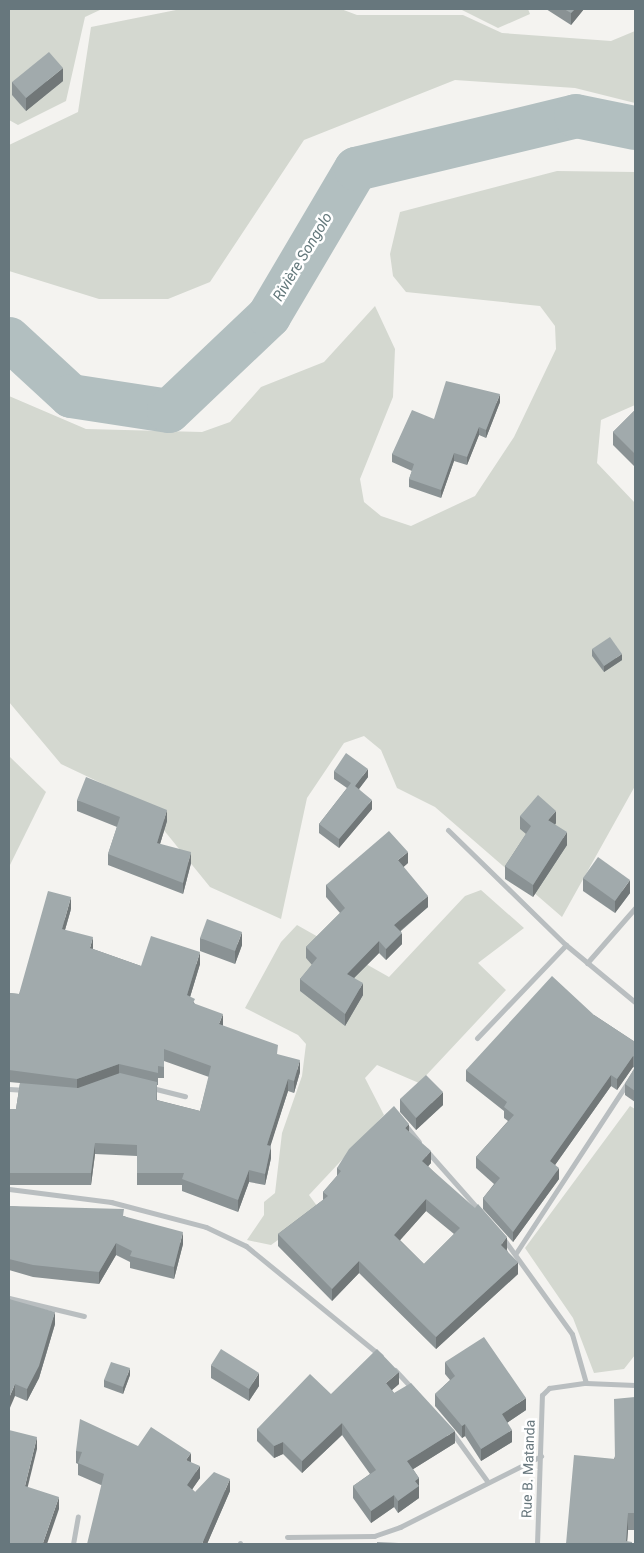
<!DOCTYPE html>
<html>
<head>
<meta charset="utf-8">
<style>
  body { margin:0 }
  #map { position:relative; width:644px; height:1553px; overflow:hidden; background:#f4f3f0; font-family:Roboto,sans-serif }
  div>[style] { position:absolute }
  .green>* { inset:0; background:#d4d8d0 }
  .river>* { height:44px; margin:-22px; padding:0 22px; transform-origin:22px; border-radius:22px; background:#b2bfc0 }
  .minor>* { height:5px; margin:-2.5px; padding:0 2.5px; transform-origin:2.5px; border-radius:2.5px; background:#b9bec0 }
  .wall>* { inset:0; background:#8a9294 }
  .shaded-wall>* { inset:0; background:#717778 }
  .building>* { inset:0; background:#a1aaac }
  span { translate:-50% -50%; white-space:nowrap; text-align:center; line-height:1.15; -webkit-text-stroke:5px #fff; paint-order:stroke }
  .street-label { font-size:14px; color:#67777d }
  .water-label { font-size:15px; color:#63787b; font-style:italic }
  .frame { position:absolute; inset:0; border:10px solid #67777d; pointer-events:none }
</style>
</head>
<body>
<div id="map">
  <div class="green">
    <i style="clip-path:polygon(9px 9px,102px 9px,85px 17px,66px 101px,18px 125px,9px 120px)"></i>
    <i style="clip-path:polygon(181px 9px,341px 9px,357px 15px,463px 15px,502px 33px,611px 41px,635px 31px,635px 103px,575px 88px,455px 80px,304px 140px,210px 282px,168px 299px,99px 299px,9px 271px,9px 145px,78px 112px,91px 27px)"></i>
    <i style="clip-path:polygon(358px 9px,528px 9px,530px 14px,498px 28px,460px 9px)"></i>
    <i style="clip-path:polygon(557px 171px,635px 172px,635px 405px,601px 420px,597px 463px,635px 503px,635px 786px,562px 917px,435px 807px,397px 788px,381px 750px,364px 736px,344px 743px,307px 798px,281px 919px,210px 887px,141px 802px,61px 764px,9px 702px,9px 396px,86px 429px,202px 432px,230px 422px,261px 387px,324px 362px,375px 306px,395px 349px,393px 397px,360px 479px,364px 502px,381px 516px,411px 526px,475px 496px,514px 437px,556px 349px,555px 326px,540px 306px,406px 292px,393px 276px,390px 254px,400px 212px)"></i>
    <i style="clip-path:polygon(9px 756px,46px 792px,9px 867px)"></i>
    <i style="clip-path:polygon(481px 890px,524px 928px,478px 963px,506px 990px,419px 1083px,377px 1065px,365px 1078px,384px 1115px,309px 1195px,320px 1210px,271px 1245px,247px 1240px,264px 1215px,264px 1202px,275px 1193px,282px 1133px,302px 1076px,306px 1044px,298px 1035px,245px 1008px,281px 942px,297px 925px,389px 977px,465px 896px)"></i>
    <i style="clip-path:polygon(630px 1106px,635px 1109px,635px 1355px,624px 1369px,594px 1373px,573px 1318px,525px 1248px)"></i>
  </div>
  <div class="river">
    <i style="left:9px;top:339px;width:84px;rotate:42.6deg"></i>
    <i style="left:71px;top:396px;width:99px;rotate:8.7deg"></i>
    <i style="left:169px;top:411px;width:138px;rotate:-43.5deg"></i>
    <i style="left:269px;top:316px;width:171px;rotate:-59.4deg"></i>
    <i style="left:356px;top:169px;width:226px;rotate:-13.5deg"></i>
    <i style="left:576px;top:116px;width:60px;rotate:11.5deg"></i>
  </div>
  <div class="minor">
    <i style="left:448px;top:830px;width:165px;rotate:44.3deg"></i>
    <i style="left:566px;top:945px;width:89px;rotate:39.6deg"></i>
    <i style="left:587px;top:963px;width:73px;rotate:-48.9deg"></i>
    <i style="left:477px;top:1038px;width:129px;rotate:-46.3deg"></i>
    <i style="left:152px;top:1088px;width:34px;rotate:14deg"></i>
    <i style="left:9px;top:1089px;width:17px;rotate:3deg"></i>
    <i style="left:407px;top:1127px;width:19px;rotate:51deg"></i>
    <i style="left:426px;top:1150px;width:81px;rotate:48.5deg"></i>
    <i style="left:9px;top:1189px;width:103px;rotate:7.3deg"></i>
    <i style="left:111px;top:1202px;width:98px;rotate:14.7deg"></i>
    <i style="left:206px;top:1227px;width:44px;rotate:25.4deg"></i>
    <i style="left:246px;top:1246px;width:174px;rotate:39.2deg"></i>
    <i style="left:503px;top:1238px;width:118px;rotate:54.3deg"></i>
    <i style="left:572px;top:1334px;width:51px;rotate:74.1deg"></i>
    <i style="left:516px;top:1253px;width:217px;rotate:-56.8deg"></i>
    <i style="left:9px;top:1298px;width:77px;rotate:13.5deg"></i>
    <i style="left:395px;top:1370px;width:25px;rotate:47deg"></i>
    <i style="left:451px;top:1431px;width:62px;rotate:54.2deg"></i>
    <i style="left:287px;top:1537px;width:87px;rotate:-0.7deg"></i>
    <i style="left:374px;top:1536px;width:28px;rotate:-19deg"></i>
    <i style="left:400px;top:1527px;width:158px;rotate:-26.7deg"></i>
    <i style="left:73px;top:1544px;width:28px;rotate:-80deg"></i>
    <i style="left:240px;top:1544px;width:1px;rotate:-90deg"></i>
    <i style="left:537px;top:1544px;width:149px;rotate:-88.1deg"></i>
    <i style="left:542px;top:1395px;width:10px;rotate:-45deg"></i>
    <i style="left:549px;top:1388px;width:37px;rotate:-8deg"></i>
    <i style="left:586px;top:1383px;width:49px;rotate:2.3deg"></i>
  </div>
  <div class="wall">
    <i style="clip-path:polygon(546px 9px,584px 9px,571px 25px)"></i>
    <i style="clip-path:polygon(63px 81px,26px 111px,12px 95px,12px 82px)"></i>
    <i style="clip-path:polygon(500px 402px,486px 438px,479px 435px,467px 465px,454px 461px,441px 498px,409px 487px,409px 479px,412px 471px,392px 462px,392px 454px,434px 419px)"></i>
    <i style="clip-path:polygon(635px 410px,635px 467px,613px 445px,613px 432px)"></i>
    <i style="clip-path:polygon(592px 649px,622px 660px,604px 672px,592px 656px)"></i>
    <i style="clip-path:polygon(334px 771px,368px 777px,359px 789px,372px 809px,339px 848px,319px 833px,319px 824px,347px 788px,334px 779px)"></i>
    <i style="clip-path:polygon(77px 800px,167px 821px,160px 844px,191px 863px,183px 894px,108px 865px,108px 854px,117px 827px,77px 811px)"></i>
    <i style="clip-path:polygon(520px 816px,556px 823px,555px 825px,567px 845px,533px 897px,505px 879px,505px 866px,526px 834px,520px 829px)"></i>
    <i style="clip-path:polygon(408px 863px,403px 867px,428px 907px,401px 931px,402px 944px,386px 960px,379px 953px,354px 978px,363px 995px,345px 1026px,300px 991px,300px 979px,312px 965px,306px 958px,306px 947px,340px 913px,326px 897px,326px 885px)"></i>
    <i style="clip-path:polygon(583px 878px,630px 893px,615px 913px,583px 891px)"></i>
    <i style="clip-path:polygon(evenodd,71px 909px,65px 930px,93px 949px,141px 966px,200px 964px,190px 997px,195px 1004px,223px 1026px,278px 1055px,300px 1072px,294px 1093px,288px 1091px,270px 1146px,271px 1158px,265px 1185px,249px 1182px,238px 1212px,182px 1191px,182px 1185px,137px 1185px,137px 1156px,95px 1154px,91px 1185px,9px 1185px,9px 1109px,16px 1109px,20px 1083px,9px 1082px,9px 993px,19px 994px,71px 909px,164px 1061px,209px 1077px,200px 1111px,157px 1100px,157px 1085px,158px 1085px,158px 1078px,164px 1078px,164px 1061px)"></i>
    <i style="clip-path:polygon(200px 938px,242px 945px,235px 964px,200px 951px)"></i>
    <i style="clip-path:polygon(594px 1015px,635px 1042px,635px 1102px,625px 1095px,625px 1084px,635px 1068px,633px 1067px,617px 1090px,611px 1086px,555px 1165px,559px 1179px,513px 1242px,483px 1209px,483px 1198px,494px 1184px,476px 1168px,476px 1157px,508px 1121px,504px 1118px,504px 1111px,466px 1081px,466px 1070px)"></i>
    <i style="clip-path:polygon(400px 1099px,443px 1105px,416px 1130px,400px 1112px)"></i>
    <i style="clip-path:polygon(evenodd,409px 1132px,431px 1163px,428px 1166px,507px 1249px,507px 1250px,518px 1274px,436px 1349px,359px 1273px,332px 1301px,278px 1246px,278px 1234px,323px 1200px,323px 1192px,337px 1176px,337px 1168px,409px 1132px,426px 1211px,454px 1234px,424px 1264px,400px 1240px,426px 1211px)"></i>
    <i style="clip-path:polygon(9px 1206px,124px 1216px,183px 1244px,174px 1279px,130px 1268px,130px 1262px,116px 1255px,99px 1284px,33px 1277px,9px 1270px)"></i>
    <i style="clip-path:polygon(9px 1299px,55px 1324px,39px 1378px,27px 1401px,15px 1396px)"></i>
    <i style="clip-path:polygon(445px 1362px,526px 1410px,507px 1423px,512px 1442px,481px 1461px,465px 1436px,462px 1438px,435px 1406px,435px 1394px,450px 1380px,445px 1374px)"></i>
    <i style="clip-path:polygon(211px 1365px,259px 1386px,249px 1401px,211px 1378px)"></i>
    <i style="clip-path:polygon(130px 1375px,123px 1394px,104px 1387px,104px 1380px)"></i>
    <i style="clip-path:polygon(399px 1384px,392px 1390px,394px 1393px,455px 1443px,413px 1469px,419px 1478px,419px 1498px,398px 1513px,394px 1507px,371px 1523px,353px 1498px,353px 1486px,370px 1474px,342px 1435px,302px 1473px,283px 1454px,274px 1458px,257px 1441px,257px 1429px,331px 1394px)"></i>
    <i style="clip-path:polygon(635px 1397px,635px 1530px,628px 1530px,627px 1541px,566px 1544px,614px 1459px)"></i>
    <i style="clip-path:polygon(138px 1446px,191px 1463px,200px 1478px,192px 1489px,195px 1492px,230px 1491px,207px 1544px,101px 1485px,78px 1475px,78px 1464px,76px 1463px,76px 1451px)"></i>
  </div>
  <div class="shaded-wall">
    <i style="clip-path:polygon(575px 9px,584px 9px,571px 25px,571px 13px)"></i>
    <i style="clip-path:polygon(63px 68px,63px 81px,26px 111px,26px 98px)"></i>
    <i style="clip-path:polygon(500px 394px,500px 402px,486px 438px,486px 430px)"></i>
    <i style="clip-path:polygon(479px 427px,479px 435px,467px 465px,467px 457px)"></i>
    <i style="clip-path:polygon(454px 453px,454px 461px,441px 498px,441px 490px)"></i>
    <i style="clip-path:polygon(622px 654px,622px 660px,604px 672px,604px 666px)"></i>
    <i style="clip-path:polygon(368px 769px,368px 777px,355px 794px,355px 786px)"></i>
    <i style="clip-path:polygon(372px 800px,372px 809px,339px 848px,339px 839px)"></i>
    <i style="clip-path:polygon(167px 810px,167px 821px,157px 854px,157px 843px)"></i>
    <i style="clip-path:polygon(556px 811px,556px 823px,548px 833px,548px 820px)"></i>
    <i style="clip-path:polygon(567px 832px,567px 845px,533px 897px,533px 885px)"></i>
    <i style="clip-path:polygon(191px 852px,191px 863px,183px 894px,183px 883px)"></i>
    <i style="clip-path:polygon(408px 852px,408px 863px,398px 872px,398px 860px)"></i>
    <i style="clip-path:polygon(630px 880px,630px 893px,615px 913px,615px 901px)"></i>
    <i style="clip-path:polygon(428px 896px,428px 907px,394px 936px,394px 925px)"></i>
    <i style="clip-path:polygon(71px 897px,71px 909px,62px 940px,62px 929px)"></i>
    <i style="clip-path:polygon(242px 932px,242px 945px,235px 964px,235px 951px)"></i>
    <i style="clip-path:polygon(402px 933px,402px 944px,386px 960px,386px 949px)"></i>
    <i style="clip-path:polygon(93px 937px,93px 948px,90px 960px,90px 948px)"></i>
    <i style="clip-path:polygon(379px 941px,379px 953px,347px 985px,347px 974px)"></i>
    <i style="clip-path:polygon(200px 952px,200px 964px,187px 1007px,187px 995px)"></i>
    <i style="clip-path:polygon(363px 983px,363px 995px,345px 1026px,345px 1014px)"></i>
    <i style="clip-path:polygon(223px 1014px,223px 1026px,219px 1024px)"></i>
    <i style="clip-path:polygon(633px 1056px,633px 1067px,617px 1090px,617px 1079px)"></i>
    <i style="clip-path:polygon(300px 1060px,300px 1072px,294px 1093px,294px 1081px)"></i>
    <i style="clip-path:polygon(119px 1064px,119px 1076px,77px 1091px,77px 1079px)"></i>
    <i style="clip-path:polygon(611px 1075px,611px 1086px,550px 1172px,550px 1161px)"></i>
    <i style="clip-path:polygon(288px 1079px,288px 1091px,267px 1157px,267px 1145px)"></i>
    <i style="clip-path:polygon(443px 1092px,443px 1105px,416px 1130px,416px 1118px)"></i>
    <i style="clip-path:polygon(409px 1124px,409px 1136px,405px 1128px)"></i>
    <i style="clip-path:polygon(95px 1143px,95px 1154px,91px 1185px,91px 1173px)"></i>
    <i style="clip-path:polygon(271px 1146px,271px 1158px,265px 1185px,265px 1174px)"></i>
    <i style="clip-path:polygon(431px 1151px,431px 1163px,422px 1173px,422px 1161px)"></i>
    <i style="clip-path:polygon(559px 1168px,559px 1179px,513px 1242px,513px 1232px)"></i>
    <i style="clip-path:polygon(249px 1170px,249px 1182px,238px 1212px,238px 1200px)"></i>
    <i style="clip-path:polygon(426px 1199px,426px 1211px,394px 1247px,394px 1235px)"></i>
    <i style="clip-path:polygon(183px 1232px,183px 1244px,174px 1279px,174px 1267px)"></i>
    <i style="clip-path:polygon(507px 1237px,507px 1249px,501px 1257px,501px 1245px)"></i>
    <i style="clip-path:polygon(116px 1243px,116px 1255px,99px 1284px,99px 1272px)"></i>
    <i style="clip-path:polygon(359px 1261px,359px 1273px,332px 1301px,332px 1289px)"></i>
    <i style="clip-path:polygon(518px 1262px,518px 1274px,436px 1349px,436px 1337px)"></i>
    <i style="clip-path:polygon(55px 1312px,55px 1324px,39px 1378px,27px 1401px,27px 1389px)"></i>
    <i style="clip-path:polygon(130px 1368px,130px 1375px,123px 1394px,123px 1387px)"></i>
    <i style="clip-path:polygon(399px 1372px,399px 1384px,386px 1395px,386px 1383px)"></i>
    <i style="clip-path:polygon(259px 1373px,259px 1386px,249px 1401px,249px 1389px)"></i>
    <i style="clip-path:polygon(15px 1384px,15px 1396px,9px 1410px,9px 1398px)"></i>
    <i style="clip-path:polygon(526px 1398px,526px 1410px,502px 1426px,502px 1414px)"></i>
    <i style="clip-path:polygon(342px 1423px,342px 1435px,302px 1473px,302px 1461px)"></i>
    <i style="clip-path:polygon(465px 1424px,465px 1436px,462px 1438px,462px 1426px)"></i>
    <i style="clip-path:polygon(512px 1430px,512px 1442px,481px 1461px,481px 1449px)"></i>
    <i style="clip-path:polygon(455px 1431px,455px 1443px,407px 1473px,407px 1461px)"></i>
    <i style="clip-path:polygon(37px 1437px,37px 1449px,25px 1498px,25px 1486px)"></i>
    <i style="clip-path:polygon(283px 1442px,283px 1454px,274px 1458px,274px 1446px)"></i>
    <i style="clip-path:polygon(191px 1453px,191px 1465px,186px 1460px)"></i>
    <i style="clip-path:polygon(200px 1466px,200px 1478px,187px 1497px,187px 1485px)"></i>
    <i style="clip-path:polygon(419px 1478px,419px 1498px,398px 1513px,398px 1501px,415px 1481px)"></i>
    <i style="clip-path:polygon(230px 1479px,230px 1491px,207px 1544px,202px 1544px)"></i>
    <i style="clip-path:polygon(394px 1495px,394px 1507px,371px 1523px,371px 1511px)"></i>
    <i style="clip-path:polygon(59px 1497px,59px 1509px,47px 1544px,43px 1543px)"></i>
    <i style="clip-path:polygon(628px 1513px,628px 1530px,627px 1544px,626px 1544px)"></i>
  </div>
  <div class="building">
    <i style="clip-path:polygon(564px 9px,575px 9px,571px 13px)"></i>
    <i style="clip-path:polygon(49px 52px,63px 68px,26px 98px,12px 82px)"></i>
    <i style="clip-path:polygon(446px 381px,500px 394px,486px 430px,479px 427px,467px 457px,454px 453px,441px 490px,409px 479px,414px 464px,392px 454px,412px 410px,434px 419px)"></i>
    <i style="clip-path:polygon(635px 410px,635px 454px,613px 432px)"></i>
    <i style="clip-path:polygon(610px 637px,622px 654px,604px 666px,592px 649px)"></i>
    <i style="clip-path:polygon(346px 753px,368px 769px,355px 786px,372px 800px,339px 839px,319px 824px,351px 783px,334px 771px)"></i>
    <i style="clip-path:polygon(86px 777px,167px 810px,157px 843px,191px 852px,183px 883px,108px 854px,120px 817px,77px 800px)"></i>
    <i style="clip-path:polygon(538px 795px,556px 811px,548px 820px,567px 832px,533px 885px,505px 866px,531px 826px,520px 816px)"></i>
    <i style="clip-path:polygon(389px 831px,408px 852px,398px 860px,428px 896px,394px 925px,402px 933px,386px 949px,379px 941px,347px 974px,363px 983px,345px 1014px,300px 979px,317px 958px,306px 947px,345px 908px,326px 885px)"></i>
    <i style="clip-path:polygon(598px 857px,630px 880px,615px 901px,583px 878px)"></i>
    <i style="clip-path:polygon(48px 891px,71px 897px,62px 929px,93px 937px,90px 948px,141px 966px,151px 936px,200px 952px,187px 995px,195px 999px,193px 1003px,223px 1014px,219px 1024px,278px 1045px,277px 1054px,300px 1060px,294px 1081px,288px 1079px,267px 1145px,271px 1146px,265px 1174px,249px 1170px,238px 1200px,182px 1179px,184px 1173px,137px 1173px,137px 1145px,95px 1143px,91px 1173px,9px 1173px,9px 1109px,16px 1109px,20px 1083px,78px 1088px,120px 1073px,157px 1082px,156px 1100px,200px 1111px,211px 1066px,164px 1049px,164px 1067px,158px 1066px,158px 1073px,119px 1064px,77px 1079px,9px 1070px,9px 993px,19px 994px)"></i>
    <i style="clip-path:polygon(207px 919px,242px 932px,235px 951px,200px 938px)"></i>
    <i style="clip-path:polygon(552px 976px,594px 1015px,635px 1042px,635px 1057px,633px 1056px,617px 1079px,611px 1075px,550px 1161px,559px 1168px,513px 1232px,483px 1198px,500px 1178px,476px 1157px,514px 1115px,504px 1107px,507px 1102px,466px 1070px)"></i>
    <i style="clip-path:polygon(635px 1067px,635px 1091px,625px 1084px)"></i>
    <i style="clip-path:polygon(426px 1075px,443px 1092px,416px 1118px,400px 1099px)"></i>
    <i style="clip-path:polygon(evenodd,394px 1106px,409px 1124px,405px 1128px,431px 1151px,422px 1161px,475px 1208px,478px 1204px,507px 1237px,501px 1245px,518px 1262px,436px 1337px,359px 1261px,332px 1289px,278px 1234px,328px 1196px,323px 1192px,341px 1171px,337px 1168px,349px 1149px,394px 1106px,426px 1199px,460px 1228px,424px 1264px,394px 1235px,426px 1199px)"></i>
    <i style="clip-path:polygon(9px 1206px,124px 1209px,123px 1216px,183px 1232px,174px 1267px,130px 1256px,132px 1251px,116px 1243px,99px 1272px,33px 1265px,9px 1259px)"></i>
    <i style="clip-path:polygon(9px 1299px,55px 1312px,39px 1366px,27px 1389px,15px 1384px,9px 1398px)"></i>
    <i style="clip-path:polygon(484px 1337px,526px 1398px,502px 1414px,512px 1430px,481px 1449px,465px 1424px,462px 1426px,435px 1394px,455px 1376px,445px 1362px)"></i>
    <i style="clip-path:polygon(221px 1349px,259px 1373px,249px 1389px,211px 1365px)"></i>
    <i style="clip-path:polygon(377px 1349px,399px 1372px,386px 1383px,394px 1393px,411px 1383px,455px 1431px,407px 1461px,419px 1478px,415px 1481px,419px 1486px,398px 1501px,394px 1495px,371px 1511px,353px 1486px,376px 1470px,342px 1423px,302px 1461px,283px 1442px,274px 1446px,257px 1429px,310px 1374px,331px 1394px)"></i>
    <i style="clip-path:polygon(111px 1362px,130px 1368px,123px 1387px,104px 1380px)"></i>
    <i style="clip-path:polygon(635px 1397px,635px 1513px,628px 1513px,626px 1541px,632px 1542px,632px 1544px,566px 1544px,574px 1455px,615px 1459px,614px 1399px)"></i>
    <i style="clip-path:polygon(80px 1419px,138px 1446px,151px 1427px,191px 1453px,186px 1460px,200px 1466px,187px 1485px,195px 1492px,214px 1472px,230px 1479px,202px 1544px,87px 1544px,104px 1474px,78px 1463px,82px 1452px,76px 1451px)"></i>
    <i style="clip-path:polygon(9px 1430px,37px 1437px,25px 1486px,59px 1497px,43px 1543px,48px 1544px,9px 1544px)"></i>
    <i style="clip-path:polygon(377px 1542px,420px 1544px,377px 1544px)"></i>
  </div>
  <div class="street-label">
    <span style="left:528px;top:1469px;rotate:-88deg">Rue B. Matanda</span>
  </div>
  <div class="water-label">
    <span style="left:303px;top:257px;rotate:-59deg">Rivière Songolo</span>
  </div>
  <div class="frame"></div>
</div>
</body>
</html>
